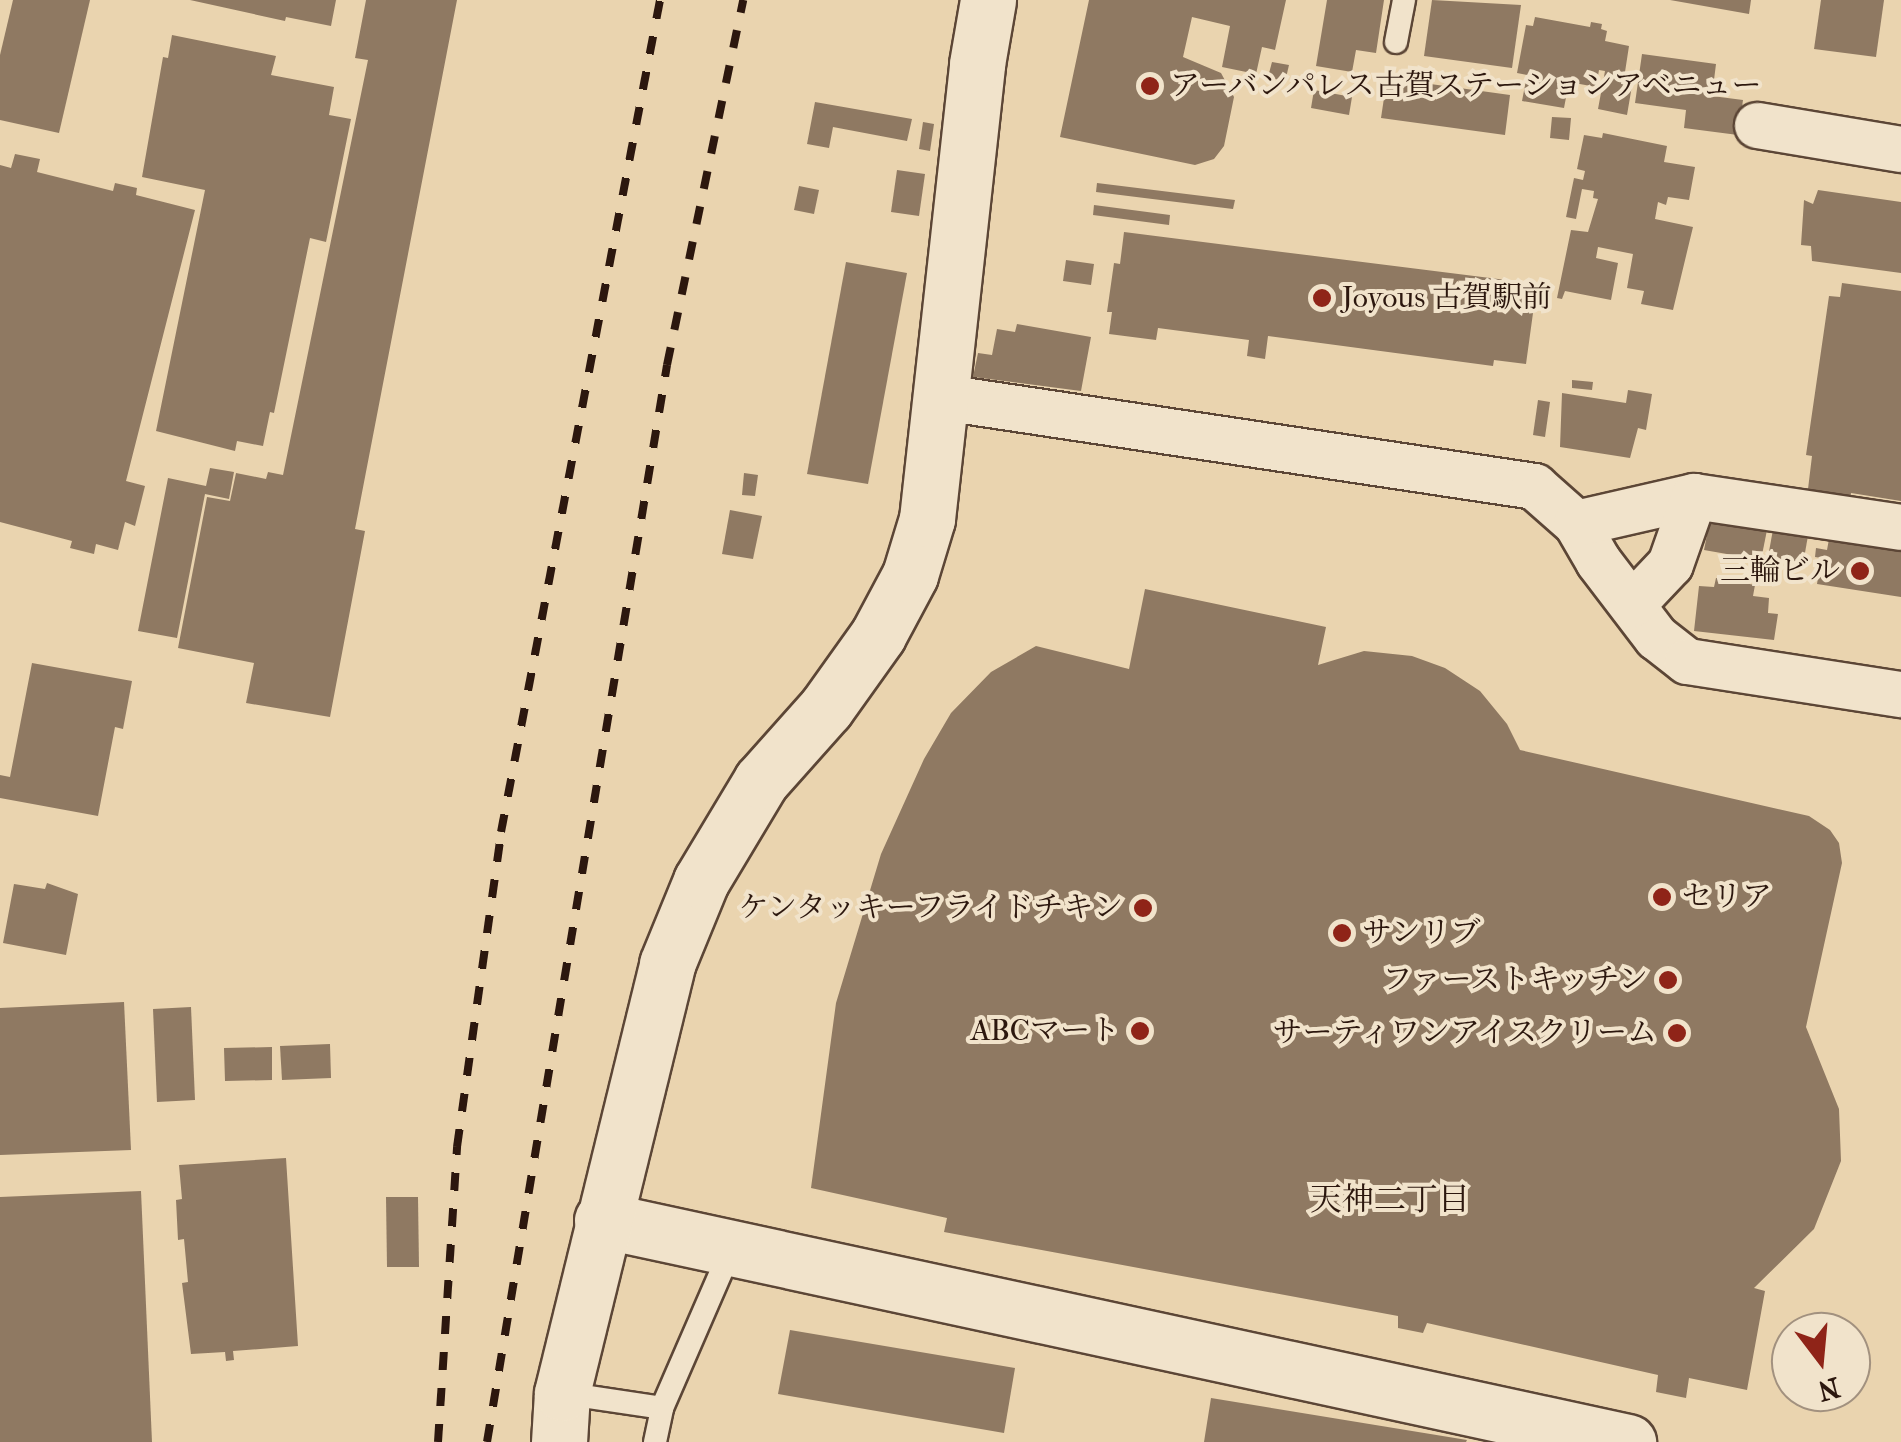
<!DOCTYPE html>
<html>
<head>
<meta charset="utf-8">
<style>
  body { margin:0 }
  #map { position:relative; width:1901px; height:1442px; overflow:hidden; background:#ead4af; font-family:"IM FELL French Canon","Noto Serif JP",serif }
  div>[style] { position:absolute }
  .building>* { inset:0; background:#8f7962 }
  .roads { filter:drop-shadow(2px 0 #5c4636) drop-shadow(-2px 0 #5c4636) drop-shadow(0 2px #5c4636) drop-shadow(0 -2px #5c4636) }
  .lane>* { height:22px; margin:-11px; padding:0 11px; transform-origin:11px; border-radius:11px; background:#f1e3cb }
  .street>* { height:45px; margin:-22.5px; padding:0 22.5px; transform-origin:22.5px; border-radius:22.5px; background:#f1e3cb }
  .secondary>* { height:55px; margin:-27.5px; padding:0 27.5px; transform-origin:27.5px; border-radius:27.5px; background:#f1e3cb }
  .rail>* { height:8px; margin-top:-4px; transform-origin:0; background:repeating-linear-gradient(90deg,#2c170e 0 18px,transparent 0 36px) }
  .dots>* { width:28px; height:28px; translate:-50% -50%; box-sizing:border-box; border:5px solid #f1e3cb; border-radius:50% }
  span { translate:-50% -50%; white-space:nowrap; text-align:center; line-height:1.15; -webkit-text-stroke:8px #f1e3cb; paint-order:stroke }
  .poi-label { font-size:30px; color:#2c170e }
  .left { translate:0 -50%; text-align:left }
  .right { translate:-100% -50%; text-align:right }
  .neighbourhood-label { font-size:32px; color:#2c170e }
  .north { position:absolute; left:1771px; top:1312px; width:100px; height:100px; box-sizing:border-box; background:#f1e3cb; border:2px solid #a2917f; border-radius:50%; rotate:164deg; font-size:28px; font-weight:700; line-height:40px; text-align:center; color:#2c170e }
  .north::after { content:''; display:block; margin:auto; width:35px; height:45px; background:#8f2418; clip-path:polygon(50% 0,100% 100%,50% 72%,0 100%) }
</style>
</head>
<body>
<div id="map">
  <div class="building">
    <i style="clip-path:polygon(13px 0,90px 0,59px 133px,0 120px,0 55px)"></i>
    <i style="clip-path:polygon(190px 0,336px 0,331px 26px,286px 17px,285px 21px)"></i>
    <i style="clip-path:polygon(366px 0,457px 0,355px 529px,365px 531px,330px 717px,246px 703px,254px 663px,178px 648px,207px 497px,230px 501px,236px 473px,266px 479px,268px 472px,283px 475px,368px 60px,355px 58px)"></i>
    <i style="clip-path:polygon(1089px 0,1286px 0,1275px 50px,1262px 47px,1256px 74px,1222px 67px,1230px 26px,1192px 17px,1183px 57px,1221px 73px,1234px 97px,1224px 146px,1214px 159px,1195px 165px,1060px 137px)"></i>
    <i style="clip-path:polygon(1327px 0,1384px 0,1376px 53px,1356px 50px,1352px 72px,1316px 66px)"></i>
    <i style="clip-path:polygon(1432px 0,1521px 5px,1512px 68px,1424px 56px)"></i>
    <i style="clip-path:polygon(1670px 0,1751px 0,1749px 14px)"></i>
    <i style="clip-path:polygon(1821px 0,1884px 0,1876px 57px,1814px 49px)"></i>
    <i style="clip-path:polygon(1535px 17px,1590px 27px,1591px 22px,1602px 24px,1601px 29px,1607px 31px,1605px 41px,1629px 46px,1625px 72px,1634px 74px,1627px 115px,1598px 109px,1605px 71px,1599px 70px,1596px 87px,1569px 82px,1564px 108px,1522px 101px,1527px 75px,1517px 73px,1526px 25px,1533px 26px)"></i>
    <i style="clip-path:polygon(172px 35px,276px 56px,271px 75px,334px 87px,329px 115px,351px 119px,326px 242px,310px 238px,274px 413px,270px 412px,263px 446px,237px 441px,235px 451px,156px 431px,205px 190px,142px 177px,163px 57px,168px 58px)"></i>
    <i style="clip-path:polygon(1642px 54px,1716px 64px,1712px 96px,1743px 100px,1738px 135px,1684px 128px,1686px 110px,1635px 103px)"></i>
    <i style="clip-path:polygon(1272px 62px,1289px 65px,1285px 82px,1268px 77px)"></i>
    <i style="clip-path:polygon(1387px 78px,1510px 95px,1505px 135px,1381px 118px)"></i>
    <i style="clip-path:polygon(1314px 90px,1352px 97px,1349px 115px,1311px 108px)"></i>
    <i style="clip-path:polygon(815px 102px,912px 119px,907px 141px,833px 127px,829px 148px,807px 144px)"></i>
    <i style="clip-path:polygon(1552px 117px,1571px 118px,1569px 140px,1550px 138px)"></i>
    <i style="clip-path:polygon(923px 122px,934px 124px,930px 151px,919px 149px)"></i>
    <i style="clip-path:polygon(1603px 133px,1667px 146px,1664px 162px,1695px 167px,1689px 200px,1668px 197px,1666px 205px,1658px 202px,1655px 219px,1693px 227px,1673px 310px,1641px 304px,1644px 291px,1627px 288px,1633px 254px,1598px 247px,1596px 258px,1618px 263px,1611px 300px,1565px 291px,1562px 299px,1557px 298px,1571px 230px,1588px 232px,1598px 199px,1593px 198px,1594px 191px,1582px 189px,1576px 219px,1566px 217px,1574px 178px,1583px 180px,1585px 171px,1577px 169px,1584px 135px,1602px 138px)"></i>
    <i style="clip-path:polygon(15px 154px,40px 159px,37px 172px,113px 191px,115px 183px,137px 188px,136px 195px,195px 210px,126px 481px,145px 486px,135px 526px,125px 522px,118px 550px,96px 544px,94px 554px,70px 548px,72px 541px,0 522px,0 165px,11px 168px)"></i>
    <i style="clip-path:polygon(897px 170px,925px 174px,919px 216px,891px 212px)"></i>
    <i style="clip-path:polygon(1097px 183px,1235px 200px,1233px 209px,1096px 192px)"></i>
    <i style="clip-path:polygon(799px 186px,819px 190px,814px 214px,794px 210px)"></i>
    <i style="clip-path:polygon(1818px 190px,1901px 202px,1901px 273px,1812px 261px,1811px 246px,1801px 245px,1804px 200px,1813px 204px)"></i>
    <i style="clip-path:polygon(1094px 205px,1170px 215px,1169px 225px,1093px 215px)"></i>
    <i style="clip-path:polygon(1124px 232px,1537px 284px,1526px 364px,1494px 360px,1493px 366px,1268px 336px,1265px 359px,1247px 356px,1249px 340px,1158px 328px,1156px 340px,1109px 334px,1112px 312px,1107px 312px,1114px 263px,1120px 264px)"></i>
    <i style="clip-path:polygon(1066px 260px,1094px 264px,1091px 285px,1063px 281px)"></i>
    <i style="clip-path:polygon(846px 262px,907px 273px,868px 484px,807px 474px)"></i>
    <i style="clip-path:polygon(1842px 283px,1901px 291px,1901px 501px,1851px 493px,1850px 501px,1808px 489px,1812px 456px,1806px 455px,1829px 296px,1840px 297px)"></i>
    <i style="clip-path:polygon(1017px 324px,1091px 337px,1081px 391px,973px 377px,978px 353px,992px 355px,997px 329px,1015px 332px)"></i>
    <i style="clip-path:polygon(1572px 380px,1593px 382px,1592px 390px,1572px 388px)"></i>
    <i style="clip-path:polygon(1628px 390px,1652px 394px,1646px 430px,1638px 428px,1630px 458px,1560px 447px,1562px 393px,1626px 403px)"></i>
    <i style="clip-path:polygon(1538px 400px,1550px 402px,1545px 437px,1533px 435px)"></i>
    <i style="clip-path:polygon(210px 468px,234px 472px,229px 499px,205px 494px,177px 638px,138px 631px,168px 478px,206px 486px)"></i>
    <i style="clip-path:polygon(744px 473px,758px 475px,755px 496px,742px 495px)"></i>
    <i style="clip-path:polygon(730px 510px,762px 516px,753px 559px,722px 554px)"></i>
    <i style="clip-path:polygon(1711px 515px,1768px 525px,1761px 560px,1704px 550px)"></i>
    <i style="clip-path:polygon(1774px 524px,1809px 530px,1803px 564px,1768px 557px)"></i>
    <i style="clip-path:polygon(1829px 539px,1901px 550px,1901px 597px,1817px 584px,1821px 558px,1815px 557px,1816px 548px,1827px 550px)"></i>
    <i style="clip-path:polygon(1716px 578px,1755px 585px,1753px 596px,1769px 598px,1768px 613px,1778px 614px,1774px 640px,1694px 631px,1699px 586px,1714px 587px)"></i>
    <i style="clip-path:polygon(1145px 589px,1326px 627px,1318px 665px,1364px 651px,1412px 656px,1445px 668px,1480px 691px,1507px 724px,1520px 750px,1809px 816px,1830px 830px,1839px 843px,1842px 863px,1806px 1027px,1839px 1109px,1841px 1161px,1814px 1229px,1754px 1288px,1765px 1291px,1747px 1390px,1689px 1378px,1686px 1398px,1656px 1392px,1658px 1375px,1427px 1323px,1423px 1333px,1398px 1328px,1398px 1316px,944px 1232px,947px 1218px,811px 1188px,836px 1003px,881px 854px,924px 759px,951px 713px,991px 672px,1036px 646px,1129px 669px)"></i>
    <i style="clip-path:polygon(32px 663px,132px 681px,123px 729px,115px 727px,98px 816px,0 798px,0 775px,10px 777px)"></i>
    <i style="clip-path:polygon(47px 883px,78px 894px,66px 955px,3px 943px,14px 884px,45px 889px)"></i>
    <i style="clip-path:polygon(124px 1002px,131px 1150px,0 1155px,0 1008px)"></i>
    <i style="clip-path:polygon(191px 1007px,195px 1100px,157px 1102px,153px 1009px)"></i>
    <i style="clip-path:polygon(330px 1044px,331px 1078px,282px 1080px,280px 1046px)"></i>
    <i style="clip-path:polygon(272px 1047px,272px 1080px,225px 1081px,224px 1048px)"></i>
    <i style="clip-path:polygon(286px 1158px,298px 1346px,233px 1351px,234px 1360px,226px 1361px,225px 1352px,191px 1354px,182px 1283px,188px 1282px,184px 1239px,178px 1240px,176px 1200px,182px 1199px,179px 1165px)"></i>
    <i style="clip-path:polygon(141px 1191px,152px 1442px,0 1442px,0 1197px)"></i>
    <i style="clip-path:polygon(386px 1197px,418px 1197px,419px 1267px,387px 1267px)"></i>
    <i style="clip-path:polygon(790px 1330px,1015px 1368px,1004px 1433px,778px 1394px)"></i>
    <i style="clip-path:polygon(1211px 1398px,1467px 1440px,1466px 1442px,1204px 1442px)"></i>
  </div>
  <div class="roads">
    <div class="lane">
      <i style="left:1396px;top:42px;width:43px;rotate:-79.2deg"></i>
      <i style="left:562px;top:1393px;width:101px;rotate:8.5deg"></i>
      <i style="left:655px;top:1442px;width:35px;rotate:-78deg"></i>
      <i style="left:662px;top:1408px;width:176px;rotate:-66.5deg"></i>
    </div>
    <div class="street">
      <i style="left:1757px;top:125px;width:146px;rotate:9.5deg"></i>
      <i style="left:943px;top:397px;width:598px;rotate:8.56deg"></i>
      <i style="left:1534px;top:486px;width:56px;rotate:41.4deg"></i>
      <i style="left:1576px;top:523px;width:44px;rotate:59.9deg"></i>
      <i style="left:1598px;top:561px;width:96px;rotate:52.7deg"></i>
      <i style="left:1656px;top:637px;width:39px;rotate:38deg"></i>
      <i style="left:1687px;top:661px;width:217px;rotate:8.8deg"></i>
      <i style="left:1576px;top:523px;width:121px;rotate:-12.9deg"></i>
      <i style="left:1694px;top:496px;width:209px;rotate:8.5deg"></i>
      <i style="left:1632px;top:604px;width:55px;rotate:-46.5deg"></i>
      <i style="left:1670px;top:564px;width:72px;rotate:-70.6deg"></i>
    </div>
    <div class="secondary">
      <i style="left:602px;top:1220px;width:1050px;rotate:12.21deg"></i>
      <i style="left:559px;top:1442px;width:49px;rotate:-86.5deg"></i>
      <i style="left:562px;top:1393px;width:442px;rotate:-76.2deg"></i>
      <i style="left:667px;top:964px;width:90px;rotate:-67.7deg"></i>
      <i style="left:701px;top:881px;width:117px;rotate:-59deg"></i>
      <i style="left:761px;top:781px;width:98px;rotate:-48.3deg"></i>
      <i style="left:826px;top:708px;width:90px;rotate:-54.5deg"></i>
      <i style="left:878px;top:635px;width:68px;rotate:-61.9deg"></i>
      <i style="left:910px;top:575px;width:59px;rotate:-73.1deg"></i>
      <i style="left:927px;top:519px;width:458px;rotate:-83.7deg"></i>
      <i style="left:977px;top:64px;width:65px;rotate:-80.2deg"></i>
    </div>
  </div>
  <div class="rail">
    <i style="left:438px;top:1442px;width:296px;rotate:-86.3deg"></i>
    <i style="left:457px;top:1147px;width:318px;rotate:-82deg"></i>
    <i style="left:501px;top:832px;width:847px;rotate:-79.18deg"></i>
    <i style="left:487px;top:1442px;width:1092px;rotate:-80.51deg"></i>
    <i style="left:667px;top:365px;width:373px;rotate:-78.2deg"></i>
  </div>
  <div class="dots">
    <i style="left:1150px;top:86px;background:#8f2418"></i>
    <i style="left:1322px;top:298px;background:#8f2418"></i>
    <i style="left:1860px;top:571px;background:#8f2418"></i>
    <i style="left:1662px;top:897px;background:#8f2418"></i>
    <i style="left:1143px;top:908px;background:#8f2418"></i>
    <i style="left:1342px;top:933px;background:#8f2418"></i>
    <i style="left:1668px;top:980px;background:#8f2418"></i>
    <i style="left:1140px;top:1031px;background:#8f2418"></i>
    <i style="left:1677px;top:1033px;background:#8f2418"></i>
  </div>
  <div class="poi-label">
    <span class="left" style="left:1170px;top:86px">アーバンパレス古賀ステーションアベニュー</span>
    <span class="left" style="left:1342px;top:298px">Joyous 古賀駅前</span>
    <span class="right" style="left:1840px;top:571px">三輪ビル</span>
    <span class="left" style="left:1682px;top:897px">セリア</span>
    <span class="right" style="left:1123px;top:908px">ケンタッキーフライドチキン</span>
    <span class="left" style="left:1362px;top:933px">サンリブ</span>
    <span class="right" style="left:1648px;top:980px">ファーストキッチン</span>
    <span class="right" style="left:1120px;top:1031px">ABCマート</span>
    <span class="right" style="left:1657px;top:1033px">サーティワンアイスクリーム</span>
  </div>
  <div class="neighbourhood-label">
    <span style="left:1390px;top:1200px">天神二丁目</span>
  </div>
  <div class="north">N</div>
</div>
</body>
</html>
